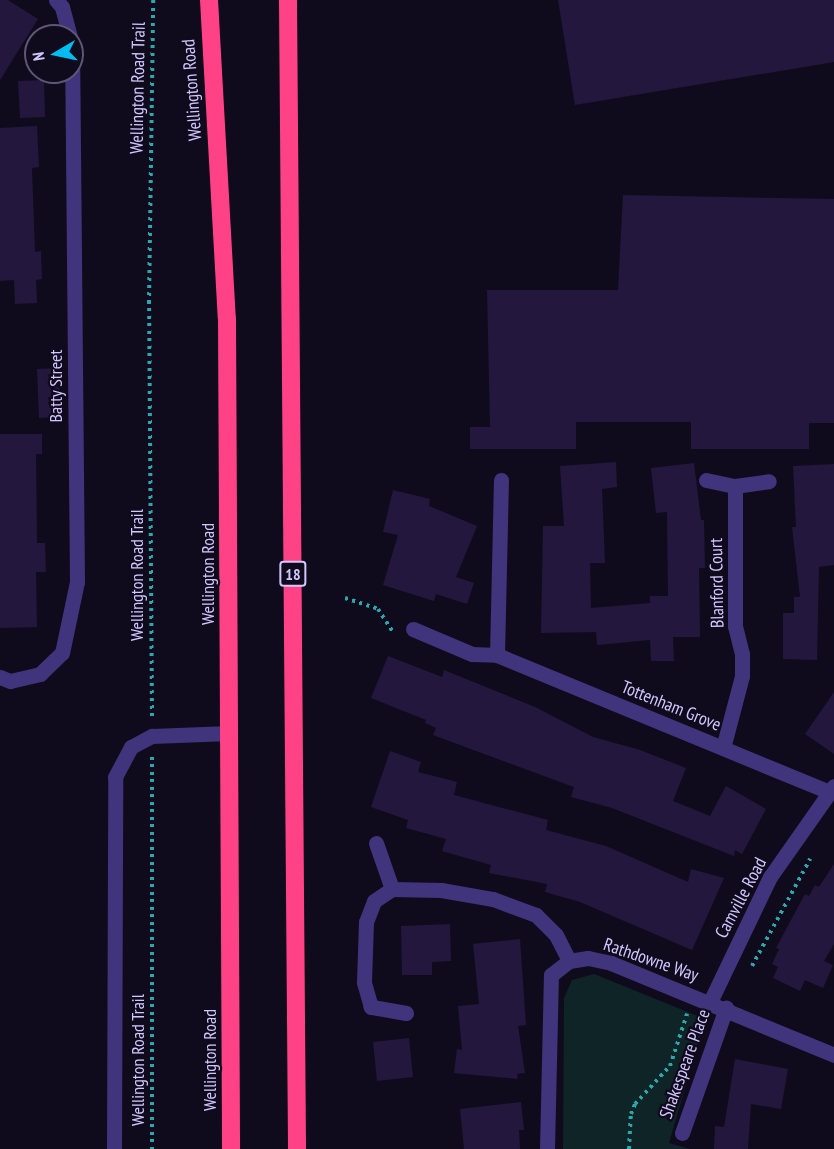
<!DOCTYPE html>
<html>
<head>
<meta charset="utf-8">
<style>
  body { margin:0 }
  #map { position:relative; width:834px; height:1149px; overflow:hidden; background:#100b1c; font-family:"PT Sans Narrow",sans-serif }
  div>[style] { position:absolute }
  .green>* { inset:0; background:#0e2426 }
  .building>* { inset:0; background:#23173d }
  .path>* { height:4px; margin-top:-2px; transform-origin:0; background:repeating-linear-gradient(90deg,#2ba7ae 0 3px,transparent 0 7.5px) }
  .lane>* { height:15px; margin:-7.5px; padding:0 7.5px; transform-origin:7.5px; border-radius:7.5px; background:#40357c }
  .street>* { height:15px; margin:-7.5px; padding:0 7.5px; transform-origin:7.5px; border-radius:7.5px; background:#40357c }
  .highway>* { height:18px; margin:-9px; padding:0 9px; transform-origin:9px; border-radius:9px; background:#ff4186 }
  span { translate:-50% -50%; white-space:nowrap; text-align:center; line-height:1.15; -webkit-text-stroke:4.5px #100b1c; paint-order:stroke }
  .shield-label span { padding:2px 4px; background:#100b1c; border:2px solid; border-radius:4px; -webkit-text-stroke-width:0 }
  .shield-label { font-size:16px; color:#d3c6ff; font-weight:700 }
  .street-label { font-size:18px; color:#d3c6ff }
  .north { position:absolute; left:24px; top:24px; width:60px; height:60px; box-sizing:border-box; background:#100b1c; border:2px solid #5e5677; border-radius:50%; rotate:261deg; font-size:16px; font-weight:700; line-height:24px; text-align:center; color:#d3c6ff }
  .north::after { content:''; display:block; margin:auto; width:21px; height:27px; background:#00bdf1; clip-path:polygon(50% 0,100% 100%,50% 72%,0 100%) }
</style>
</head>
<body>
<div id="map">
  <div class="green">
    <i style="clip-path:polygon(594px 974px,705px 1019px,669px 1143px,690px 1149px,563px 1149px,564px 998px,572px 980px)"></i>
  </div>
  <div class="building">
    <i style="clip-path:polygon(0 0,8px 0,38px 19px,0 80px)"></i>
    <i style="clip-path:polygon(558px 0,834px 0,834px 62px,575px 105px)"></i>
    <i style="clip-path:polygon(44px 80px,45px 117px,20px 118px,18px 81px)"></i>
    <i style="clip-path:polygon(37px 126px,39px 167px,32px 168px,35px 252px,41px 251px,42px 279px,36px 280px,37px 303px,15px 304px,14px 280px,0 281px,0 128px)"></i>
    <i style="clip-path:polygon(623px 195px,834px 199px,834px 423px,809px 423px,809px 449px,691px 449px,691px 422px,576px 422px,576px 449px,470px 449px,470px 427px,490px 427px,487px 290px,618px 290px)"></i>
    <i style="clip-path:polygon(59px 368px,61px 417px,39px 418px,37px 369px)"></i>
    <i style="clip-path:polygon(0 434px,42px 434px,42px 454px,36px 454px,37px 543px,45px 543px,46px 572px,36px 572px,37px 627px,0 628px)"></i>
    <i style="clip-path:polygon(616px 462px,617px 487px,602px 489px,605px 563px,590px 563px,591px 608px,650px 603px,650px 596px,668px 596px,667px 512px,656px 513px,651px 468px,694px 463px,701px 520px,704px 520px,705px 568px,699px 568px,700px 637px,673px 637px,674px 661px,651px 661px,650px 640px,597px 645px,596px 632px,541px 633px,543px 526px,564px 526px,560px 466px)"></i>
    <i style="clip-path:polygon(834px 464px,834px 565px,819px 567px,817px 660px,783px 659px,783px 613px,794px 613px,794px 597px,800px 597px,792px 527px,796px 527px,793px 466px)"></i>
    <i style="clip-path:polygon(393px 490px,430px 499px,429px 506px,477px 526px,456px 577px,474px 583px,467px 604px,436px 594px,434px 601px,383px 585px,398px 535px,383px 532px)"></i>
    <i style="clip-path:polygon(388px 656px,442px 677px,444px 670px,535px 707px,593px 737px,640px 750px,686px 768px,673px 801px,710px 816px,726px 786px,766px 809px,742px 854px,735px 850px,734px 856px,612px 808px,571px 797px,574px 787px,433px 735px,436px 728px,425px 723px,426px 720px,371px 698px)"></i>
    <i style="clip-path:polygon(834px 692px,834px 754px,805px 734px)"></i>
    <i style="clip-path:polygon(390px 751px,421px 762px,418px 772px,457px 782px,454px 795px,548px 820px,546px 830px,606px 846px,688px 882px,691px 869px,724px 878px,692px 950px,580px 902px,545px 892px,547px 884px,489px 873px,491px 865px,442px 851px,446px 839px,406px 828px,408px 820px,371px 807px)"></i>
    <i style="clip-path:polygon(834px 864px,834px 944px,824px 961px,833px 965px,823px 988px,805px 980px,800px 991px,773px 978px,778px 967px,772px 964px,779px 949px,776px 948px,805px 894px,809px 896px,815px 885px,819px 887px)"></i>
    <i style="clip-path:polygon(450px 924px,451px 961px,432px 962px,432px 975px,402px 975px,401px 926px)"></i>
    <i style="clip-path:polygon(520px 939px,526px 1025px,518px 1026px,525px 1073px,517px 1074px,518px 1079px,454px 1073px,457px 1049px,462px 1050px,458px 1006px,479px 1004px,473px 944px)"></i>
    <i style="clip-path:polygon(409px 1038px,413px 1077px,377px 1081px,373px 1042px)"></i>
    <i style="clip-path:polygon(735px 1059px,788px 1069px,781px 1109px,751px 1104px,748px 1149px,714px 1149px,715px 1126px,724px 1127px)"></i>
    <i style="clip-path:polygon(521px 1102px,524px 1130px,519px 1130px,520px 1149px,464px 1149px,460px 1109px)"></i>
  </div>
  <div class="path">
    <i style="left:345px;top:598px;width:35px;rotate:18deg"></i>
    <i style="left:378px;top:609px;width:27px;rotate:57deg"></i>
    <i style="left:152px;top:716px;width:413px;rotate:-90.4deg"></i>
    <i style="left:149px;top:303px;width:303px;rotate:-89.2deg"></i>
    <i style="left:152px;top:757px;width:392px;rotate:90deg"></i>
    <i style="left:752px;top:966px;width:122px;rotate:-61.5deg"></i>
    <i style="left:629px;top:1149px;width:35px;rotate:-87deg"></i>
    <i style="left:631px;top:1114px;width:11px;rotate:-68deg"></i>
    <i style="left:635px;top:1104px;width:52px;rotate:-47.4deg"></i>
    <i style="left:670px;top:1066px;width:55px;rotate:-71.9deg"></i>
  </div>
  <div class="lane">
    <i style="left:114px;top:1149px;width:372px;rotate:-89.8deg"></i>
    <i style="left:115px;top:777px;width:34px;rotate:-62deg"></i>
    <i style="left:131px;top:747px;width:24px;rotate:-28deg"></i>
    <i style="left:152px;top:736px;width:77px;rotate:-2.2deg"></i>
  </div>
  <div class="street">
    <i style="left:56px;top:0;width:9px;rotate:49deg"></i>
    <i style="left:62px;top:7px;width:30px;rotate:75deg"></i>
    <i style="left:706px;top:480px;width:30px;rotate:12deg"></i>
    <i style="left:735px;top:486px;width:34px;rotate:-8deg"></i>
    <i style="left:413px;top:629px;width:64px;rotate:23deg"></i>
    <i style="left:472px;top:654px;width:25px;rotate:2deg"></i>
    <i style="left:497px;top:655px;width:360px;rotate:22.4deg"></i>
    <i style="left:497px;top:655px;width:175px;rotate:-88.7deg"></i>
    <i style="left:0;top:677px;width:11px;rotate:22deg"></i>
    <i style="left:10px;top:681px;width:31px;rotate:-13deg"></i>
    <i style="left:40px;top:674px;width:30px;rotate:-44deg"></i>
    <i style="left:62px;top:653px;width:73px;rotate:-78.1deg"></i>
    <i style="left:77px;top:582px;width:536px;rotate:-90.53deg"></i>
    <i style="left:723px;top:748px;width:74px;rotate:-75.2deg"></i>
    <i style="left:742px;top:676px;width:22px;rotate:-90deg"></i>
    <i style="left:742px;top:654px;width:29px;rotate:-104deg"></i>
    <i style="left:735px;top:626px;width:140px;rotate:-90deg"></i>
    <i style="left:376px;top:843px;width:49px;rotate:70.8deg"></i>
    <i style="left:710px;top:1002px;width:139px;rotate:-64.4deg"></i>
    <i style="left:770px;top:877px;width:111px;rotate:-54.9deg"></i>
    <i style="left:406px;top:1013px;width:36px;rotate:-170deg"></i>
    <i style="left:371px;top:1007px;width:26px;rotate:-106deg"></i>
    <i style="left:364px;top:982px;width:60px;rotate:-88.1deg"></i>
    <i style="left:366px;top:922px;width:22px;rotate:-69deg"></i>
    <i style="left:374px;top:901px;width:22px;rotate:-34deg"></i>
    <i style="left:392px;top:889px;width:49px;rotate:1.2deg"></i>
    <i style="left:441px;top:890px;width:53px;rotate:9.8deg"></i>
    <i style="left:493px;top:899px;width:46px;rotate:20.4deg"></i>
    <i style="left:536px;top:915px;width:28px;rotate:45deg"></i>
    <i style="left:556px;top:935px;width:29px;rotate:63deg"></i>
    <i style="left:682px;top:1133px;width:133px;rotate:-70.6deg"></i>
    <i style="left:547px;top:1149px;width:174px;rotate:-88.7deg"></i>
    <i style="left:551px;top:975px;width:23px;rotate:-38deg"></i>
    <i style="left:569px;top:961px;width:19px;rotate:-9deg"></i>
    <i style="left:588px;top:958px;width:24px;rotate:12deg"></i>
    <i style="left:611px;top:963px;width:241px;rotate:22.4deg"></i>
  </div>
  <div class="highway">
    <i style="left:209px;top:0;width:319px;rotate:86.8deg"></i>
    <i style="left:227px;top:318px;width:831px;rotate:89.72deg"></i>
    <i style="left:288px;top:0;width:1149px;rotate:89.55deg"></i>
  </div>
  <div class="shield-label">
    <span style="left:293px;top:574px">18</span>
  </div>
  <div class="street-label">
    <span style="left:138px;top:88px;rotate:-89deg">Wellington Road Trail</span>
    <span style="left:192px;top:90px;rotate:-94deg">Wellington Road</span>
    <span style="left:56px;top:386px;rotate:-90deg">Batty Street</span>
    <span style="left:208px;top:574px;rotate:-90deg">Wellington Road</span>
    <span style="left:137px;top:575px;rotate:-90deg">Wellington Road Trail</span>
    <span style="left:717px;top:583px;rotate:-91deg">Blanford Court</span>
    <span style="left:671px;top:706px;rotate:22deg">Tottenham Grove</span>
    <span style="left:741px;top:898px;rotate:-62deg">Camville Road</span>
    <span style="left:651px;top:960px;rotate:19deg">Rathdowne Way</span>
    <span style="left:138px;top:1060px;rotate:-90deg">Wellington Road Trail</span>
    <span style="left:210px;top:1060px;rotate:-90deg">Wellington Road</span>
    <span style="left:685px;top:1064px;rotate:-70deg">Shakespeare Place</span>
  </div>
  <div class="north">N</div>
</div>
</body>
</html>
